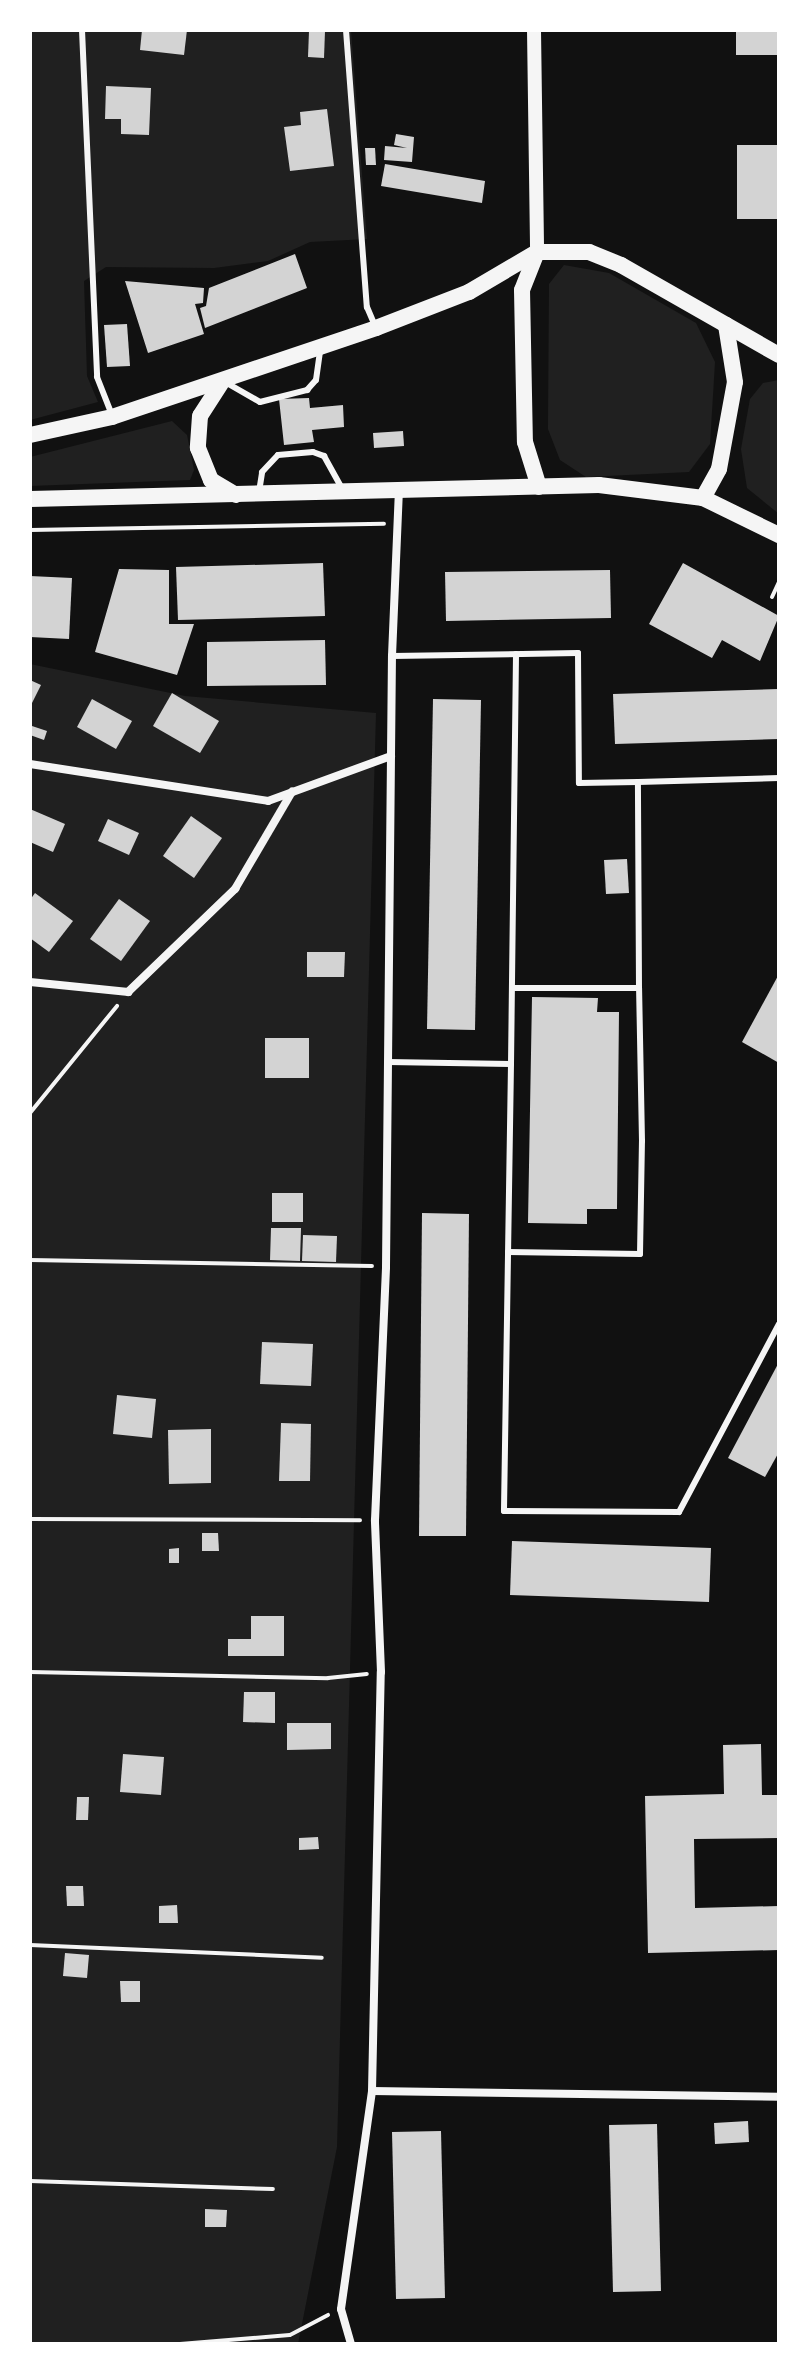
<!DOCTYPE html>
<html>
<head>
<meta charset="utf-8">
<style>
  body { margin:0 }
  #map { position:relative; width:809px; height:2374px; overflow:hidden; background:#111; font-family:Commissioner,sans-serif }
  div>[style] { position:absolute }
  .green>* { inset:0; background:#202020 }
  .building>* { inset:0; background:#d3d3d3 }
  .path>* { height:4px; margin:-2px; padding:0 2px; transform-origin:2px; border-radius:2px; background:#f5f5f5 }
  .service>* { height:6px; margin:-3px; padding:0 3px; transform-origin:3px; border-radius:3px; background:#f5f5f5 }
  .minor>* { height:8px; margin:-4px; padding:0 4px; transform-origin:4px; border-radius:4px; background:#f5f5f5 }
  .tertiary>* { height:14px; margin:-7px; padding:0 7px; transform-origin:7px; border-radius:7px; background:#f5f5f5 }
  .secondary>* { height:16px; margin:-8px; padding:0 8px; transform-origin:8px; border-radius:8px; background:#f5f5f5 }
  span { translate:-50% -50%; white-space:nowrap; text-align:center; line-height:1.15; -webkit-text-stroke:6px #fff; paint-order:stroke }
  .frame { position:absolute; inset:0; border:32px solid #fff; pointer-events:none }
</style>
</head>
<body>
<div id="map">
  <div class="green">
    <i style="clip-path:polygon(30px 30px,351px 30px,367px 239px,310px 242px,268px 261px,214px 268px,106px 267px,84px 281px,87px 376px,98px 402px,30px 420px)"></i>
    <i style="clip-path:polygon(564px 265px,609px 273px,696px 323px,715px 362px,710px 444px,689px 472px,586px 477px,560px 460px,548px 429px,549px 284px)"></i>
    <i style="clip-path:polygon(779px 380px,779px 514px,747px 488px,741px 449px,750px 399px,763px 383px)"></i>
    <i style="clip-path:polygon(172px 421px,187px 435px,194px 470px,190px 480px,30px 486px,30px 457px)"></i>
    <i style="clip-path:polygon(30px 664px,185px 696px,376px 713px,337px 2147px,298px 2344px,30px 2344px)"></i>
  </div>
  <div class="building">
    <i style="clip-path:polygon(142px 30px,187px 30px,184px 55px,140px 50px)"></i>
    <i style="clip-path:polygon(736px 30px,779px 30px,779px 55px,736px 55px)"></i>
    <i style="clip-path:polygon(309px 31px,325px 31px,324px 58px,308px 57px)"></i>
    <i style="clip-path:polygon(106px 86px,151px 88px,149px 135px,121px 134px,121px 119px,105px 119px)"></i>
    <i style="clip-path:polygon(327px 109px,334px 166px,290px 171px,284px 127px,301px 125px,300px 112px)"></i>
    <i style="clip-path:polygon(396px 134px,414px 137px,412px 162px,384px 160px,385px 146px,407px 148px,394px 145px)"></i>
    <i style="clip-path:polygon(737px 145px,779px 145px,779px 219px,737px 219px)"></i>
    <i style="clip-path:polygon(365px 148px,375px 148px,376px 165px,366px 165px)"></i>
    <i style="clip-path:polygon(385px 164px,485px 181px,482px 203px,381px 186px)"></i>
    <i style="clip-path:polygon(295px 254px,307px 288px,205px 328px,200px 308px,206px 306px,209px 288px)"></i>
    <i style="clip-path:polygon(125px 281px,204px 288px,203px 303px,195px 304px,204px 334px,148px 353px)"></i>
    <i style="clip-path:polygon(127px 324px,130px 366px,107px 367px,104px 325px)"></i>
    <i style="clip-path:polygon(309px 398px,310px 408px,343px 405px,344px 427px,312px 430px,314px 442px,284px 445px,279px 399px)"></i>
    <i style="clip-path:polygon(403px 431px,404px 446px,374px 448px,373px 433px)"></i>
    <i style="clip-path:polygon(323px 563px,325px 616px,178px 620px,176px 567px)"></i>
    <i style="clip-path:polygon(683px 563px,779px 616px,760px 661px,722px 640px,712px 658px,649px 624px)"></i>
    <i style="clip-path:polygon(119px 569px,169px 570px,169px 624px,194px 624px,177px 675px,95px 652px)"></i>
    <i style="clip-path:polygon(610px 570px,611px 618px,446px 621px,445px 572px)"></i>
    <i style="clip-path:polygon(30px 576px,72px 578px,69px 639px,30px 637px)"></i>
    <i style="clip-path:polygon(325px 640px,326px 685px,207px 686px,207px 642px)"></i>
    <i style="clip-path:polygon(30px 680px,41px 685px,30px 707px)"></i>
    <i style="clip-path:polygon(779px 689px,779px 739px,615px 744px,613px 694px)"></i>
    <i style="clip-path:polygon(172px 693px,219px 721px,200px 753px,153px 726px)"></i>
    <i style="clip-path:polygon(92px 699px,132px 721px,116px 749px,77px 727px)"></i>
    <i style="clip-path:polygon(433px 699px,481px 700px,475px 1030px,427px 1029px)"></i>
    <i style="clip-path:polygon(32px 726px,47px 731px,44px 740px,30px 735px)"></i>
    <i style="clip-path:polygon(30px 809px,65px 824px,53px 852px,30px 842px)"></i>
    <i style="clip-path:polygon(191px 816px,222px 838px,194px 878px,163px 856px)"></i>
    <i style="clip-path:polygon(108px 819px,139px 833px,129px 855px,98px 841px)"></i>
    <i style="clip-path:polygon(627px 859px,629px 893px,606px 894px,604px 860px)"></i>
    <i style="clip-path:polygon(35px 893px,73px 921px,49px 952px,30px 938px,30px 900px)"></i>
    <i style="clip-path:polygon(119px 899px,150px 921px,121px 961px,90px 939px)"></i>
    <i style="clip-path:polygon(307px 952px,345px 952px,344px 977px,307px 977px)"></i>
    <i style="clip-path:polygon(779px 974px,779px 1063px,742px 1042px)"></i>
    <i style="clip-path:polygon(532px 997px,598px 998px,597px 1012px,619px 1012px,617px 1209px,587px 1209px,587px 1224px,528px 1223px)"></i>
    <i style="clip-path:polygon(265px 1038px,309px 1038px,309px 1078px,265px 1078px)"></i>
    <i style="clip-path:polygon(272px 1193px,303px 1193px,303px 1222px,272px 1222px)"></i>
    <i style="clip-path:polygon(422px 1213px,469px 1214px,466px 1536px,419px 1536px)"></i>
    <i style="clip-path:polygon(271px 1228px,301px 1228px,300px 1261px,270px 1260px)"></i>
    <i style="clip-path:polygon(303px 1235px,337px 1236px,336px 1262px,302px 1261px)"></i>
    <i style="clip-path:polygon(262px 1342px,313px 1344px,311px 1386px,260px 1384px)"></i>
    <i style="clip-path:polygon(779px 1362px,779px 1452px,765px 1477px,728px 1458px)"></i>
    <i style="clip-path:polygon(117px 1395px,156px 1399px,152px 1438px,113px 1434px)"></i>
    <i style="clip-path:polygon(281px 1423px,311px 1424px,310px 1481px,279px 1481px)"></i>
    <i style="clip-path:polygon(211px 1429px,211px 1483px,169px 1484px,168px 1430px)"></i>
    <i style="clip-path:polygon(202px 1533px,218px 1533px,219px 1551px,202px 1551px)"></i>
    <i style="clip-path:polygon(512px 1541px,711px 1548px,709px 1602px,510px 1595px)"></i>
    <i style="clip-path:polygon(179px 1548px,179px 1563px,169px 1563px,169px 1549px)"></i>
    <i style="clip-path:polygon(251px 1616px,284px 1616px,284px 1656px,228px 1656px,228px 1639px,251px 1639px)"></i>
    <i style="clip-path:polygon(244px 1692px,275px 1692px,275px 1723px,243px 1722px)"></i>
    <i style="clip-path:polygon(287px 1723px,331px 1723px,331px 1749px,287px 1750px)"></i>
    <i style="clip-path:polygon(761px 1744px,762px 1795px,779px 1795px,779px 1838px,694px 1839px,695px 1908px,779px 1906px,779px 1950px,648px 1953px,645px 1796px,724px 1794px,723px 1745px)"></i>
    <i style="clip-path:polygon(123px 1754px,164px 1757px,161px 1795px,120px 1792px)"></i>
    <i style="clip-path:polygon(77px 1797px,89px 1797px,88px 1820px,76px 1820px)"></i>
    <i style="clip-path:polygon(318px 1837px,319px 1849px,299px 1850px,299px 1838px)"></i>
    <i style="clip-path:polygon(66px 1886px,83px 1886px,84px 1906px,67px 1906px)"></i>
    <i style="clip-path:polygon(177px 1905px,178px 1923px,159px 1923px,159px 1906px)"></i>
    <i style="clip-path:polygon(65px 1953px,89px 1955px,87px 1978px,63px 1976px)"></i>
    <i style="clip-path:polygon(120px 1981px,140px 1981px,140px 2002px,121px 2002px)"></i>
    <i style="clip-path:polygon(748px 2121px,749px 2142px,715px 2144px,714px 2123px)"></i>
    <i style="clip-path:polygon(657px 2124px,661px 2291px,613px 2292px,609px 2125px)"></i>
    <i style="clip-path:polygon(441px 2131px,445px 2298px,396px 2299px,392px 2132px)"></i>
    <i style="clip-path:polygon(205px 2209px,227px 2210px,226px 2227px,205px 2227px)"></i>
  </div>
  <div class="path">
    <i style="left:30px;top:530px;width:354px;rotate:-1deg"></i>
    <i style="left:772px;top:597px;width:17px;rotate:-65deg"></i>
    <i style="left:30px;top:1113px;width:138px;rotate:-50.9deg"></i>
    <i style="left:30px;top:1260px;width:342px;rotate:1deg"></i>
    <i style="left:30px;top:1519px;width:330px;rotate:0.2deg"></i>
    <i style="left:30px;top:1672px;width:298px;rotate:1.2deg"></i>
    <i style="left:328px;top:1678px;width:39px;rotate:-6deg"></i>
    <i style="left:30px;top:1945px;width:292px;rotate:2.5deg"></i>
    <i style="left:30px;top:2181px;width:243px;rotate:1.9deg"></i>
    <i style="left:180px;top:2344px;width:110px;rotate:-4.7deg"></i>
    <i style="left:290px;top:2335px;width:43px;rotate:-27.8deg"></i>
  </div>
  <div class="service">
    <i style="left:82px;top:30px;width:347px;rotate:87.5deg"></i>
    <i style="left:97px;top:377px;width:41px;rotate:68.5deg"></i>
    <i style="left:346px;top:30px;width:278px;rotate:85.7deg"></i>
    <i style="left:367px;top:307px;width:23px;rotate:67deg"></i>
    <i style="left:225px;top:382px;width:40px;rotate:29.7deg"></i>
    <i style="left:260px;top:402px;width:49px;rotate:-14.3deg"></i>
    <i style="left:307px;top:390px;width:13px;rotate:-48deg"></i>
    <i style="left:316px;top:380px;width:29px;rotate:-82deg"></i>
    <i style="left:259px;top:492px;width:20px;rotate:-81deg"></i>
    <i style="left:262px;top:472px;width:23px;rotate:-47deg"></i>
    <i style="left:278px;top:455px;width:35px;rotate:-5deg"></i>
    <i style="left:313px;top:452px;width:12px;rotate:20deg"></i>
    <i style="left:324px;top:456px;width:38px;rotate:61deg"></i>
    <i style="left:392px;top:656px;width:186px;rotate:-0.9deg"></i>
    <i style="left:578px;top:653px;width:130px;rotate:89.6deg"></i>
    <i style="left:579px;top:783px;width:59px;rotate:-1deg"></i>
    <i style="left:639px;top:988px;width:206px;rotate:-90.3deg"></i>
    <i style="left:638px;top:782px;width:141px;rotate:-1.6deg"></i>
    <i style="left:388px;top:1062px;width:123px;rotate:0.9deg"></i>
    <i style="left:511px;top:1064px;width:447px;rotate:90.9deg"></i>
    <i style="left:504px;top:1511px;width:175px;rotate:0.3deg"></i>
    <i style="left:679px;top:1512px;width:213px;rotate:-62deg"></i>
    <i style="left:511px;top:1064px;width:410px;rotate:-89.3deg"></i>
    <i style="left:508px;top:1252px;width:132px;rotate:0.9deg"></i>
    <i style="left:640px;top:1254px;width:113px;rotate:-89deg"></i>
    <i style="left:642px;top:1141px;width:153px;rotate:-91.1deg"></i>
    <i style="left:639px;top:988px;width:127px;rotate:180deg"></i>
  </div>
  <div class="minor">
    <i style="left:30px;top:764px;width:241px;rotate:8.8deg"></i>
    <i style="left:268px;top:801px;width:131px;rotate:-20.1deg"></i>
    <i style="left:30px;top:982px;width:99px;rotate:5.8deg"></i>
    <i style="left:128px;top:992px;width:149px;rotate:-43.9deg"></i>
    <i style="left:235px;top:889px;width:113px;rotate:-59.6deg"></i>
    <i style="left:372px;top:2091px;width:407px;rotate:0.8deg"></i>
    <i style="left:351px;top:2344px;width:36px;rotate:-106deg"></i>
    <i style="left:341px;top:2309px;width:220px;rotate:-81.9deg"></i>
    <i style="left:372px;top:2091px;width:419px;rotate:-88.8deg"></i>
    <i style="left:381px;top:1672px;width:152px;rotate:-92.3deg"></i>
    <i style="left:375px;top:1520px;width:253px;rotate:-87.5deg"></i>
    <i style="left:386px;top:1267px;width:611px;rotate:-89.44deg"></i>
    <i style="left:392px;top:656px;width:165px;rotate:-87.6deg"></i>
  </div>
  <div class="tertiary">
    <i style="left:534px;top:30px;width:222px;rotate:89.2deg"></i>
  </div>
  <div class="secondary">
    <i style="left:537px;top:252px;width:41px;rotate:111.5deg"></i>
    <i style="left:522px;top:290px;width:152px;rotate:88.9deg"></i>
    <i style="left:525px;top:442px;width:47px;rotate:72.7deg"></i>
    <i style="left:222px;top:382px;width:40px;rotate:122.9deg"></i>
    <i style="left:200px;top:416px;width:32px;rotate:94deg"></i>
    <i style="left:198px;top:448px;width:35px;rotate:68deg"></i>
    <i style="left:211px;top:480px;width:29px;rotate:31deg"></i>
    <i style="left:30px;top:435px;width:84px;rotate:-12.4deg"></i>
    <i style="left:112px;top:417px;width:279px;rotate:-18.6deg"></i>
    <i style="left:376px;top:328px;width:100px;rotate:-21.2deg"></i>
    <i style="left:469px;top:292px;width:79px;rotate:-30.5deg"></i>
    <i style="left:537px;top:252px;width:52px"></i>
    <i style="left:589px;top:252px;width:35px;rotate:22deg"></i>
    <i style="left:621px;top:265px;width:182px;rotate:29.7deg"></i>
    <i style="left:703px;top:498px;width:33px;rotate:-61deg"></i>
    <i style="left:719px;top:469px;width:88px;rotate:-79.6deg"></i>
    <i style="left:735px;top:382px;width:58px;rotate:-99deg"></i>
    <i style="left:30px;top:499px;width:569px;rotate:-1.41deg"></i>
    <i style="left:599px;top:485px;width:105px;rotate:7.1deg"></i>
    <i style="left:703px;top:498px;width:85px;rotate:26deg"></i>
  </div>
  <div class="frame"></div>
</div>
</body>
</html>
